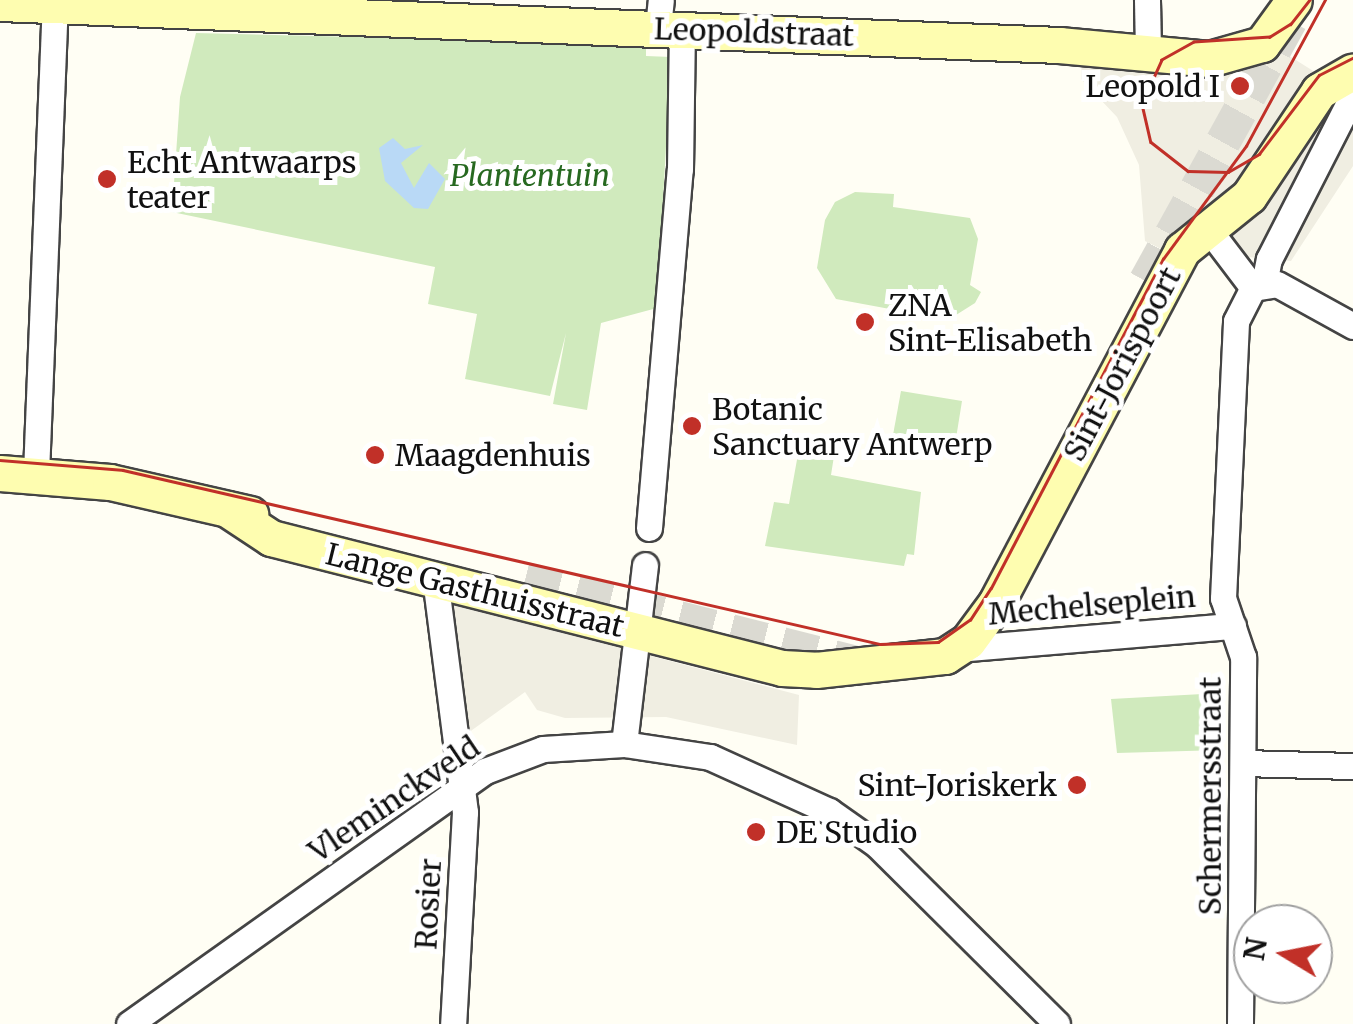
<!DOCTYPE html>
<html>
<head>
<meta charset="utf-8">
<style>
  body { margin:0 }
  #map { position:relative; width:1353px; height:1024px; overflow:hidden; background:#fffef4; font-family:Merriweather,serif }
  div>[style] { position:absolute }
  .green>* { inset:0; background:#d0eabd }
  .plaza>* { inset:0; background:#f0eee2 }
  .water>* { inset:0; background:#b9d9f6 }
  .secondary-tunnel>* { height:35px; margin-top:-17.5px; transform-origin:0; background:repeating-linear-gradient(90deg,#dbdad2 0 35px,transparent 0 53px) }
  .roads { filter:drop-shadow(2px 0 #444) drop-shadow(-2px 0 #444) drop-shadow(0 2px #444) drop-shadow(0 -2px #444) }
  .street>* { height:25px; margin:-12.5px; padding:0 12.5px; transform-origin:12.5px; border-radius:12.5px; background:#fff }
  .secondary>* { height:35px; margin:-17.5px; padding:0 17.5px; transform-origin:17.5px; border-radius:17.5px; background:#fefdb0 }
  .tram>* { height:2.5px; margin:-1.25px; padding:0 1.25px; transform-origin:1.25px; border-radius:1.25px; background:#c13028 }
  .dots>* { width:28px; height:28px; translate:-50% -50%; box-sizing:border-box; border:5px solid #fff; border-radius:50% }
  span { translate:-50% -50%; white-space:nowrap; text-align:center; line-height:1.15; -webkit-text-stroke:10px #fff; paint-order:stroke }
  .street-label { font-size:30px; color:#111 }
  .poi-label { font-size:30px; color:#111 }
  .right { translate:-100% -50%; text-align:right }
  .left { translate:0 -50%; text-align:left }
  .park-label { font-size:30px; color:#276920; font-style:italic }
  .north { position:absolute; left:1233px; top:904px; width:100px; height:100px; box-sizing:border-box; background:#fff; border:2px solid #a0a0a0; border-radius:50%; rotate:280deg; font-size:28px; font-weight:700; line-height:40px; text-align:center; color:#111 }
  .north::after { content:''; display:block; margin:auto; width:35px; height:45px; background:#c13028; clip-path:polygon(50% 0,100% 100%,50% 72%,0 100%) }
</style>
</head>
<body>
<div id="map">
  <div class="green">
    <i style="clip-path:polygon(196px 33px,646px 44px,646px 56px,671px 57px,657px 308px,601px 323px,587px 410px,553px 404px,566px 333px,550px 396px,465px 379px,477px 314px,428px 304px,435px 267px,172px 212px,180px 97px)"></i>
    <i style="clip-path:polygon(855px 192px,894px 194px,893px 207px,970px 218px,978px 239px,970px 285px,981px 292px,975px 303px,956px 315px,933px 317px,836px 299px,817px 268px,825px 220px,835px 202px)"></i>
    <i style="clip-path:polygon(901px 391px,962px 401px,953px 457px,905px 448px,893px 435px)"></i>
    <i style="clip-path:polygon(800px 443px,834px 456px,831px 475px,921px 492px,914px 555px,907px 554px,904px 566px,765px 546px,774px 502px,789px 504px)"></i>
    <i style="clip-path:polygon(1221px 693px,1221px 750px,1117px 753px,1111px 699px)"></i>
  </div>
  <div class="plaza">
    <i style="clip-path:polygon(1269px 43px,1353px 96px,1353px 166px,1291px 261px,1204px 253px,1197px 267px,1145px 241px,1139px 165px,1117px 117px,1081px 79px,1082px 53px)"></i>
    <i style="clip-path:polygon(438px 600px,799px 695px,797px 745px,666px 717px,565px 718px,537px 710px,525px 692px,461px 738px,472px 755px,459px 766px)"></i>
  </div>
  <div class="water">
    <i style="clip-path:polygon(393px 138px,405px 149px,423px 145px,401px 163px,414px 188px,429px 163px,445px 179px,428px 209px,414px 208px,385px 181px,379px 148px)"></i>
  </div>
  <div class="secondary-tunnel">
    <i style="left:1146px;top:281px;width:298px;rotate:-61.1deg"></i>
    <i style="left:525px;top:579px;width:343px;rotate:14.2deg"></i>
  </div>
  <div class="roads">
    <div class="street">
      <i style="left:1147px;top:0;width:54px;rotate:88.9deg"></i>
      <i style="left:658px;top:27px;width:27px;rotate:-84deg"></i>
      <i style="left:1206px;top:226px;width:78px;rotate:52.8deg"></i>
      <i style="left:1264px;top:284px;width:25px;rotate:-79deg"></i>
      <i style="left:1269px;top:259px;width:184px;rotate:-62.9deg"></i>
      <i style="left:36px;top:473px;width:473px;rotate:-87.7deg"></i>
      <i style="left:649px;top:528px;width:360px;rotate:-85.1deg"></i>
      <i style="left:680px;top:169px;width:141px;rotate:-89.2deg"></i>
      <i style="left:435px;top:578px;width:236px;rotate:82.7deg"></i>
      <i style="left:465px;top:812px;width:212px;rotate:93.2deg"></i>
      <i style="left:957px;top:649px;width:277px;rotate:-4.8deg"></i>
      <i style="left:624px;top:744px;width:180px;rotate:-83.3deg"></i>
      <i style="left:1243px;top:763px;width:110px;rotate:1.6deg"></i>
      <i style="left:129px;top:1024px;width:437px;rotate:-35.4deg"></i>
      <i style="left:485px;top:771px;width:62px;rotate:-20.8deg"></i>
      <i style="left:543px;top:749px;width:81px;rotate:-3.5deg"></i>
      <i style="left:624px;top:744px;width:87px;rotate:8.6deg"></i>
      <i style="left:710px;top:757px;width:131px;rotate:24.4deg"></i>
      <i style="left:829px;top:811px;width:57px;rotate:35.1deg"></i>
      <i style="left:876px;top:844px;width:255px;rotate:44.8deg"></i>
      <i style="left:1240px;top:1024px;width:367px;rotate:-89.5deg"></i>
      <i style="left:1243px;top:657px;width:62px;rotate:-108.7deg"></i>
      <i style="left:1223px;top:598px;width:277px;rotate:-87.3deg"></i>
      <i style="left:1236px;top:321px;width:37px;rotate:-63deg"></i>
      <i style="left:1253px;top:288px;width:24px;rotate:-9deg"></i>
      <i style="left:1277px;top:284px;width:87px;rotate:28.9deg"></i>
    </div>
    <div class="secondary">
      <i style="left:0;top:3px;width:1060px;rotate:2.27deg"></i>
      <i style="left:1059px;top:45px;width:151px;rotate:5.3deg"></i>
      <i style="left:1209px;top:59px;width:55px;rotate:-15.8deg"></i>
      <i style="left:1262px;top:44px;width:54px;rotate:-54deg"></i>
      <i style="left:0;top:473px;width:110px;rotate:4.7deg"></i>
      <i style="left:110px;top:482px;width:144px;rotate:12.9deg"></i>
      <i style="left:227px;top:509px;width:53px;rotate:33.4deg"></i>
      <i style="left:271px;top:538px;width:527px;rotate:14.27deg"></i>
      <i style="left:782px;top:668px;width:34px;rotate:3deg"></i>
      <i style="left:816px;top:670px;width:130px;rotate:-6.2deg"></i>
      <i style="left:945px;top:656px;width:27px;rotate:-33deg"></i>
      <i style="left:968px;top:641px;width:47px;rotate:-53.6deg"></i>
      <i style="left:996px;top:603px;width:399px;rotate:-62.2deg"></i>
      <i style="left:1182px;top:250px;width:86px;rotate:-38.9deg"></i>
      <i style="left:1249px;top:196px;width:126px;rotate:-56.3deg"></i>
      <i style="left:1319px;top:91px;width:39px;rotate:-30deg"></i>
    </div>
  </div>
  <div class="tram">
    <i style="left:1310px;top:0;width:31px;rotate:128deg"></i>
    <i style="left:1291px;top:24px;width:25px;rotate:148deg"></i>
    <i style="left:1270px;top:37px;width:76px;rotate:176.2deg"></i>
    <i style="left:1194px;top:42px;width:37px;rotate:151deg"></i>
    <i style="left:1162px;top:60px;width:48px;rotate:114.4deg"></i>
    <i style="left:1142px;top:104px;width:39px;rotate:77deg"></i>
    <i style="left:1151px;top:142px;width:47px;rotate:38.1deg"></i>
    <i style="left:1188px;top:171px;width:40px;rotate:1.4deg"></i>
    <i style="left:1228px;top:172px;width:36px;rotate:-30deg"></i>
    <i style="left:1259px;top:154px;width:99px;rotate:-52.8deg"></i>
    <i style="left:1319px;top:75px;width:38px;rotate:-27deg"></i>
    <i style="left:0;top:460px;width:123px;rotate:4.6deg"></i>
    <i style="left:123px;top:470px;width:777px;rotate:12.94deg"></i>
    <i style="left:880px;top:644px;width:58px;rotate:-2deg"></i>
    <i style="left:938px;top:642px;width:39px;rotate:-35deg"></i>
    <i style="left:970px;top:620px;width:38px;rotate:-57deg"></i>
    <i style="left:991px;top:588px;width:371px;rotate:-62.4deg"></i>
    <i style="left:1163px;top:259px;width:140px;rotate:-53.7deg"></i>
    <i style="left:1246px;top:146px;width:166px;rotate:-61.6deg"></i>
  </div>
  <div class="dots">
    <i style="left:1240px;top:86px;background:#c13028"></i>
    <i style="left:107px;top:179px;background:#c13028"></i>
    <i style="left:865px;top:322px;background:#c13028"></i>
    <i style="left:692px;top:426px;background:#c13028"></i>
    <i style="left:375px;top:455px;background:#c13028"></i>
    <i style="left:1077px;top:785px;background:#c13028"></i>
    <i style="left:756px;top:832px;background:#c13028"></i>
  </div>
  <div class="street-label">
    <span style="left:754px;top:32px;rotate:2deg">Leopoldstraat</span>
    <span style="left:1122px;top:364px;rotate:-62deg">Sint-Jorispoort</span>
    <span style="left:475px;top:590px;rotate:14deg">Lange Gasthuisstraat</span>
    <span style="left:1092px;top:605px;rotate:-5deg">Mechelseplein</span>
    <span style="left:1210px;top:796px;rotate:-90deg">Schermersstraat</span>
    <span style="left:394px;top:799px;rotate:-34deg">Vleminckveld</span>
    <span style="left:428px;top:904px;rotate:-87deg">Rosier</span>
  </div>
  <div class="poi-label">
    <span class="right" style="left:1220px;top:86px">Leopold I</span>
    <span class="left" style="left:127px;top:179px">Echt Antwaarps<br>teater</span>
    <span class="left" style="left:888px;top:322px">ZNA<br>Sint-Elisabeth</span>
    <span class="left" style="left:712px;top:426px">Botanic<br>Sanctuary Antwerp</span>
    <span class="left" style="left:395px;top:455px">Maagdenhuis</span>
    <span class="right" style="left:1057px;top:785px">Sint-Joriskerk</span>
    <span class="left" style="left:776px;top:832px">DE Studio</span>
  </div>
  <div class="park-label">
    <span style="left:530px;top:175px">Plantentuin</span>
  </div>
  <div class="north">N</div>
</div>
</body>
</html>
